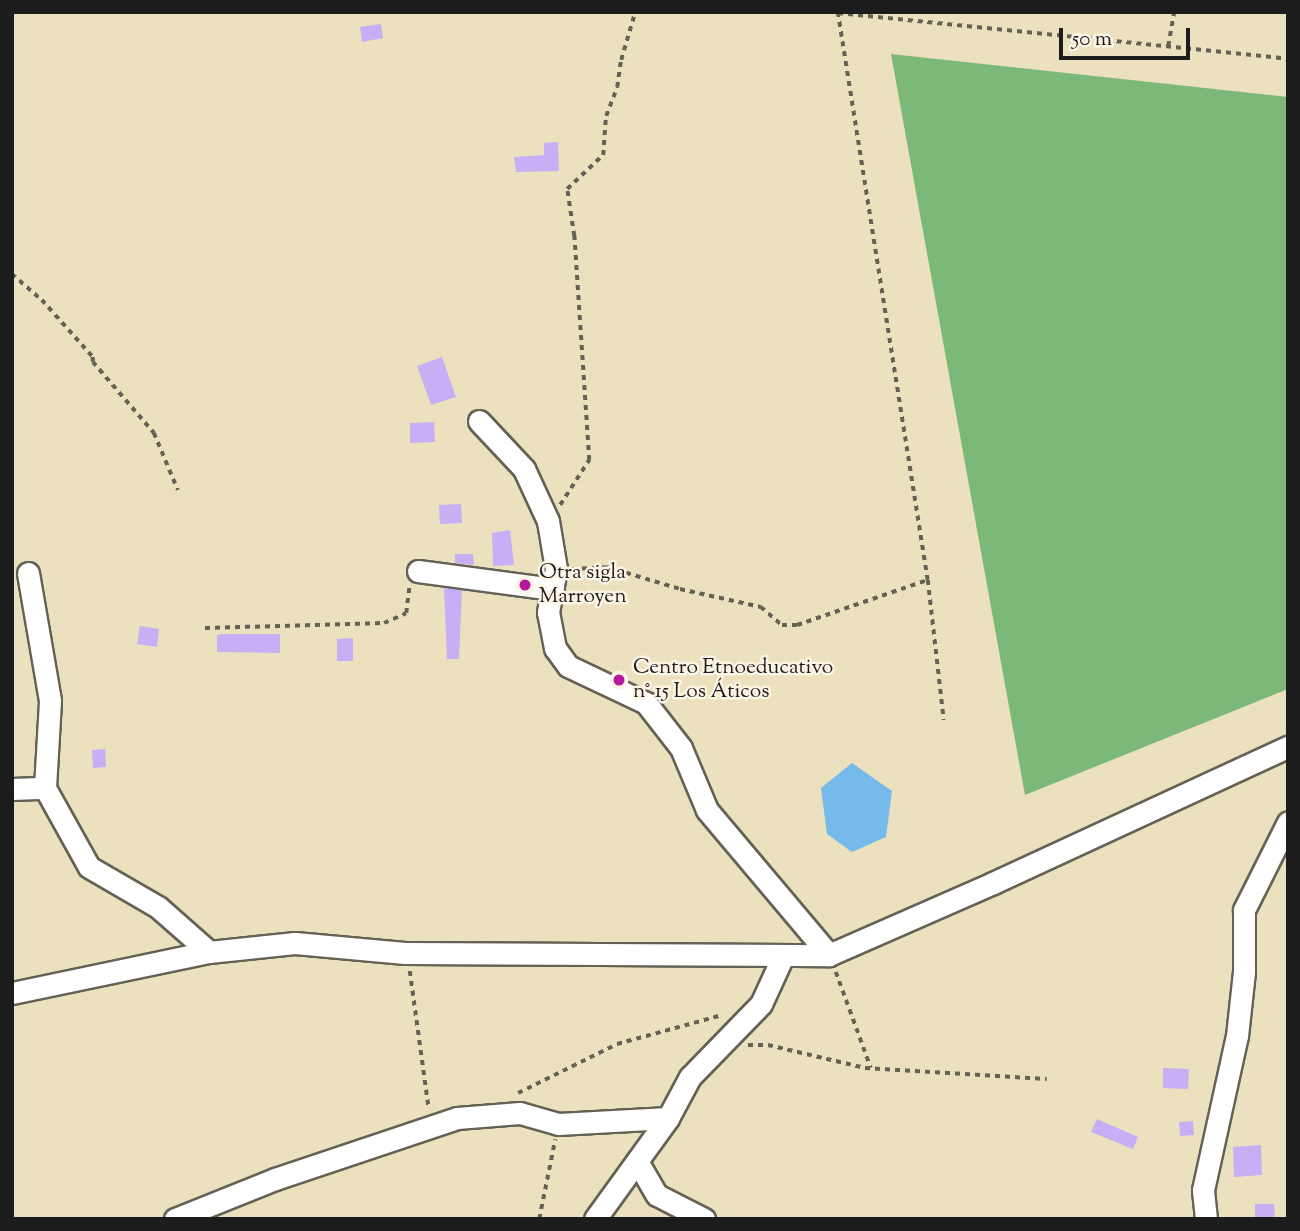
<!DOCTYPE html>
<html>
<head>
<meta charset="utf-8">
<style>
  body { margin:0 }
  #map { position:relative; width:1300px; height:1231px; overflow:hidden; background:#ebe1be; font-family:"Sorts Mill Goudy",serif }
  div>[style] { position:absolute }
  .forest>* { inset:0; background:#7cb979 }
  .water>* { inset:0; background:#75baeb }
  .building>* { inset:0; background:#c7aef5 }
  .path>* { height:3.5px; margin-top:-1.75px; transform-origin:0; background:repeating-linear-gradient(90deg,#646155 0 5px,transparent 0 10px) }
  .roads { filter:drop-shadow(2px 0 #646155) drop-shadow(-2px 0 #646155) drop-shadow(0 2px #646155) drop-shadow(0 -2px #646155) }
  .minor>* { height:21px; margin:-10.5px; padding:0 10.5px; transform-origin:10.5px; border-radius:10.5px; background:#fff }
  .dots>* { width:19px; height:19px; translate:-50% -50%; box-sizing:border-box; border:4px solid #fcf5e5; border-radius:50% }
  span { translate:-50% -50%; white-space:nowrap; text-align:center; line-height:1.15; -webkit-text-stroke:5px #fcf5e5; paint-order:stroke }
  .poi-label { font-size:21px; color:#1c1c1c }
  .left { translate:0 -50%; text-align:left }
  .frame { position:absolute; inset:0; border:14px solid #1c1c1c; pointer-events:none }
  .scale { position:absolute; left:1059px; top:28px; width:131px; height:32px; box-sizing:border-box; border:4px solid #1c1c1c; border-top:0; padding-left:9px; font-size:21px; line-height:24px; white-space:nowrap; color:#1c1c1c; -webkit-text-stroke:5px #fcf5e5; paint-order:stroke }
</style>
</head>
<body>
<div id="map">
  <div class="forest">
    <i style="clip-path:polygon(891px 54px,1288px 97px,1288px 689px,1025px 795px)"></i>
  </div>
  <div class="water">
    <i style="clip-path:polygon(852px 763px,892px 791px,886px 837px,852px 852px,827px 834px,821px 788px)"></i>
  </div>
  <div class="building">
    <i style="clip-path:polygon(381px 24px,383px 38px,362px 42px,360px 27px)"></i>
    <i style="clip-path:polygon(558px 142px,559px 171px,516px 172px,514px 157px,544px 155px,544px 143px)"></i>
    <i style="clip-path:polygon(442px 357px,456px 397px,431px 405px,417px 366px)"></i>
    <i style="clip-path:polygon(434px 422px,435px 442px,410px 443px,410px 423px)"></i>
    <i style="clip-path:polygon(461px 504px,462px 523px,440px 524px,439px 505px)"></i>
    <i style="clip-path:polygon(510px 530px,514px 565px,493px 566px,492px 533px)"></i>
    <i style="clip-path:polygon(455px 554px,473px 554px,474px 565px,455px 563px)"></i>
    <i style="clip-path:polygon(444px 588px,462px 590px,459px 659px,447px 659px)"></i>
    <i style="clip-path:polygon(140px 626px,159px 629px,157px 647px,137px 644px)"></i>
    <i style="clip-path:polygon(222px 634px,280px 634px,280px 653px,217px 652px,217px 635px)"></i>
    <i style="clip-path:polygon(353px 638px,353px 661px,337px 661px,337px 639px)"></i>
    <i style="clip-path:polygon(105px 749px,106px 767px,93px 768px,92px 750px)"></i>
    <i style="clip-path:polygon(1163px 1068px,1189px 1069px,1188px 1089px,1163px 1088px)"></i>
    <i style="clip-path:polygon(1097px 1119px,1138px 1137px,1133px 1149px,1091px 1132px)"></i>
    <i style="clip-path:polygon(1193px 1121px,1194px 1135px,1180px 1136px,1179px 1122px)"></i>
    <i style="clip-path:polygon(1261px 1145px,1262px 1175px,1234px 1177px,1233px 1147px)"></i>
    <i style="clip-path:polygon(1255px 1204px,1274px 1204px,1275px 1219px,1255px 1219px)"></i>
  </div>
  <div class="path">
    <i style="left:838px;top:12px;width:575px;rotate:81deg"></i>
    <i style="left:928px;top:580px;width:141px;rotate:83.5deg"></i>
    <i style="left:838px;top:13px;width:452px;rotate:5.8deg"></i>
    <i style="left:1168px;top:46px;width:35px;rotate:-80deg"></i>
    <i style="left:12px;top:274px;width:40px;rotate:41deg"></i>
    <i style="left:42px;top:300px;width:76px;rotate:48.2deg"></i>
    <i style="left:93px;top:357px;width:5px;rotate:90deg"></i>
    <i style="left:93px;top:362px;width:94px;rotate:49.3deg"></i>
    <i style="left:154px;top:433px;width:62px;rotate:67.2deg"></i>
    <i style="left:560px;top:505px;width:54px;rotate:-57.2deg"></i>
    <i style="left:589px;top:460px;width:225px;rotate:-93.8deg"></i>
    <i style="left:574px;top:236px;width:48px;rotate:-98.5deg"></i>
    <i style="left:567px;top:189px;width:50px;rotate:-43.4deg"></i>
    <i style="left:603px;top:155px;width:39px;rotate:-86deg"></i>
    <i style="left:606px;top:116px;width:31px;rotate:-69deg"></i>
    <i style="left:617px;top:87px;width:27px;rotate:-82deg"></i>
    <i style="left:621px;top:60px;width:50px;rotate:-73.7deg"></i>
    <i style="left:572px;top:569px;width:35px;rotate:-3deg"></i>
    <i style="left:607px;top:567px;width:76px;rotate:16.8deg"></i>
    <i style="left:680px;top:589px;width:83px;rotate:12.5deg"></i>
    <i style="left:761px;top:607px;width:28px;rotate:41deg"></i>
    <i style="left:782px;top:625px;width:15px"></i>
    <i style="left:797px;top:625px;width:139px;rotate:-19deg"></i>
    <i style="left:205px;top:628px;width:179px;rotate:-1.6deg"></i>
    <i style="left:384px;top:623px;width:24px;rotate:-24deg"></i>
    <i style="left:406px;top:613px;width:25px;rotate:-83deg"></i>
    <i style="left:410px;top:971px;width:139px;rotate:82.2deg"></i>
    <i style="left:836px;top:972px;width:102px;rotate:70deg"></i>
    <i style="left:748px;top:1045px;width:20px"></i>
    <i style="left:768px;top:1045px;width:100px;rotate:13.3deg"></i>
    <i style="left:865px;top:1068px;width:182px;rotate:3.5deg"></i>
    <i style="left:518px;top:1093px;width:110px;rotate:-26.3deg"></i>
    <i style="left:617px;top:1044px;width:109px;rotate:-15.4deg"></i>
    <i style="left:539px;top:1219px;width:81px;rotate:-78.6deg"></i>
  </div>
  <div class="roads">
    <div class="minor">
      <i style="left:479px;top:421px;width:66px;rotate:46.8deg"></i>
      <i style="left:524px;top:469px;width:57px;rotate:65.2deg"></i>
      <i style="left:548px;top:521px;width:49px;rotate:80.5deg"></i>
      <i style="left:556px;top:569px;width:44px;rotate:100.5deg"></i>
      <i style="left:548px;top:612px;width:37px;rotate:79deg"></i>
      <i style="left:555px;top:648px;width:22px;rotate:54deg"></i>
      <i style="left:568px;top:666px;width:86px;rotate:25.4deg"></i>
      <i style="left:646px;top:703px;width:57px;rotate:52.1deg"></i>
      <i style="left:681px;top:748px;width:67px;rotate:67.2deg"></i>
      <i style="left:707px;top:810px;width:189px;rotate:49.9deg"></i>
      <i style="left:418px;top:571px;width:136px;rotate:7.6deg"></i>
      <i style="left:28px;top:573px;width:130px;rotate:80.2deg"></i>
      <i style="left:50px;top:701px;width:87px;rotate:93.3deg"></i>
      <i style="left:45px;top:788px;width:90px;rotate:60.9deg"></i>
      <i style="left:89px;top:867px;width:80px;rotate:30.1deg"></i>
      <i style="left:158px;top:907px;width:68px;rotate:41.4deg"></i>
      <i style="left:12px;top:789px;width:33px;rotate:-2deg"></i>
      <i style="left:12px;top:993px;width:201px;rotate:-11.8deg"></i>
      <i style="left:209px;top:952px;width:86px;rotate:-6deg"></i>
      <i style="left:295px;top:943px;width:110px;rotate:5.2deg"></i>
      <i style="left:405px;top:953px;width:424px;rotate:0.3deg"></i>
      <i style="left:829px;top:955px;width:179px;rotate:-23.7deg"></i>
      <i style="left:993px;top:883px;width:325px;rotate:-24.8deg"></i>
      <i style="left:637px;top:1161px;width:39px;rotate:60deg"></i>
      <i style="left:657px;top:1195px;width:53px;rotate:27.1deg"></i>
      <i style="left:175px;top:1219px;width:108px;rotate:-21.8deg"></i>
      <i style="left:275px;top:1179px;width:192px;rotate:-18.5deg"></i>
      <i style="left:457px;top:1118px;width:63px;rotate:-4.5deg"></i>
      <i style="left:520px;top:1113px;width:40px;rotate:16deg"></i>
      <i style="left:558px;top:1124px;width:110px;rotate:-3.1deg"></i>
      <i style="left:595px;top:1219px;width:125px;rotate:-54.1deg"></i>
      <i style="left:668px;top:1118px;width:47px;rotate:-61.8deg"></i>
      <i style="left:690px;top:1077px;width:102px;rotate:-45.8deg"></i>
      <i style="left:761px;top:1004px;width:53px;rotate:-65.4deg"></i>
      <i style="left:1206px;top:1219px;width:29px;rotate:-96deg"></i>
      <i style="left:1203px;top:1190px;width:158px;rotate:-77.6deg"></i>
      <i style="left:1237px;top:1036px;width:64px;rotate:-83.8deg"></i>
      <i style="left:1244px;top:972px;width:62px;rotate:-90deg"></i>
      <i style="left:1244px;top:910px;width:98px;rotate:-63.4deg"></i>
    </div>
  </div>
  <div class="dots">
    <i style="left:525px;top:585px;background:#b5179e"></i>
    <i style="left:619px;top:680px;background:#b5179e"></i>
  </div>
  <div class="poi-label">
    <span class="left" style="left:539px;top:585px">Otra sigla<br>Marroyen</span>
    <span class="left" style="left:633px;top:680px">Centro Etnoeducativo<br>n° 15 Los Áticos</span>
  </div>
  <div class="frame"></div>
  <div class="scale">50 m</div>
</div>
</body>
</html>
